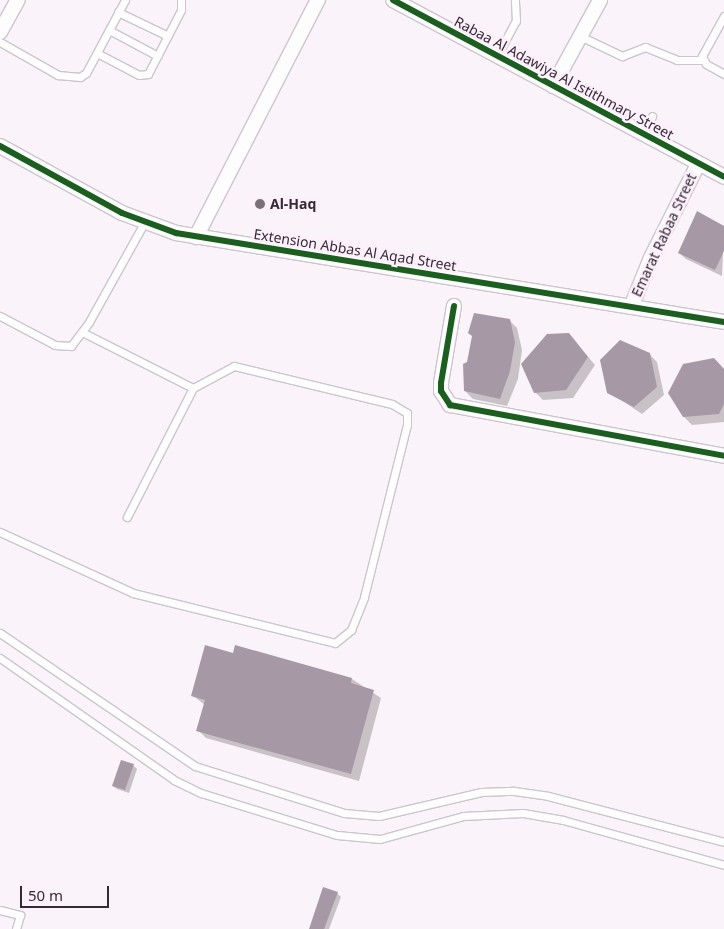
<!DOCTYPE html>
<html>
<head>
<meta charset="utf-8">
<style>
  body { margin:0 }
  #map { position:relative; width:724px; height:929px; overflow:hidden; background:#faf3f9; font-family:"Noto Sans",sans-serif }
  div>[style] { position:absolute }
  .shadow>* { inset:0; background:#0003 }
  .building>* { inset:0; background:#a699a5 }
  .roads { filter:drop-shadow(1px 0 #ccc6cc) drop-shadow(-1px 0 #ccc6cc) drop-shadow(0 1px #ccc6cc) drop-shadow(0 -1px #ccc6cc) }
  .lane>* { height:7px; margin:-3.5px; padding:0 3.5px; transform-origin:3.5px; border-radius:3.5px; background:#fefdfe }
  .street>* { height:14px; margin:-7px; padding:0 7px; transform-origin:7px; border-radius:7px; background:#fefdfe }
  .cycleway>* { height:6px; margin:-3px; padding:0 3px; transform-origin:3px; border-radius:3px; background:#1b5e20 }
  .dots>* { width:14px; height:14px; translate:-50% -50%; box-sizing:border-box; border:2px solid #fdf0fc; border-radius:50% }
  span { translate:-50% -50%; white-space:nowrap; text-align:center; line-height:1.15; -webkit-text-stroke:5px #fdf0fc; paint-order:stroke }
  .street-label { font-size:14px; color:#322b32 }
  .poi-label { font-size:14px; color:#322b32; font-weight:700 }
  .left { translate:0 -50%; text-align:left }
  .scale { position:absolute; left:20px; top:886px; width:89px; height:22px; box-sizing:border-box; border:2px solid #322b32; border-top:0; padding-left:6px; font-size:15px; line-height:18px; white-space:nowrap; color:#322b32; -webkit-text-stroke:4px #fdf0fc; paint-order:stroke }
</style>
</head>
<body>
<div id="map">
  <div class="shadow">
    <i style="clip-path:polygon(724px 227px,722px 276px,686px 259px,679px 253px)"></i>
    <i style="clip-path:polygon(509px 320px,517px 328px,522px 350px,518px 379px,507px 406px,473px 399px,465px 391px)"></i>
    <i style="clip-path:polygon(569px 334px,595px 365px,573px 398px,543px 400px,535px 392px)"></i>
    <i style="clip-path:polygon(649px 354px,657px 362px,664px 395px,642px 414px,609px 392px)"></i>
    <i style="clip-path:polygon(724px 370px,724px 422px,692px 425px,684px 417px)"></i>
    <i style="clip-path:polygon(233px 655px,352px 679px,381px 698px,359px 781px,206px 738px,198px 730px,205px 705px,192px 695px)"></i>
    <i style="clip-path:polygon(133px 765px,137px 769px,129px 793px,117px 789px,113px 786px)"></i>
    <i style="clip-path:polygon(337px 893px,341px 897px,329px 929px,310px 929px)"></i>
  </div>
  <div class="building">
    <i style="clip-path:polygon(697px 211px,724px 226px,724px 251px,715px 270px,678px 253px)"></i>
    <i style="clip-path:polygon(474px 313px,510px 319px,515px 342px,510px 371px,500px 399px,464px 391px,463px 364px,467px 362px,472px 336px,468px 333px)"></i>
    <i style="clip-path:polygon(569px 333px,588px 357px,566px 390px,534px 393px,521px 364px,547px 334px)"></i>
    <i style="clip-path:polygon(620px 340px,650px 353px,657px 387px,634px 407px,607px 393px,600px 360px)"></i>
    <i style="clip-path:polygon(714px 358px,724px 369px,724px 404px,719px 414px,683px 417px,668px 393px,683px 364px)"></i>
    <i style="clip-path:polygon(205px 645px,233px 653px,235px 645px,352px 678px,351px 683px,374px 690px,351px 774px,196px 731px,205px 700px,191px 696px)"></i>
    <i style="clip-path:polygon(121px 760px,134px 764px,125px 790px,112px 786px)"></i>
    <i style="clip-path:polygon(323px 887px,338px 892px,324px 929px,309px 929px)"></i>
  </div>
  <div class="roads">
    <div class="lane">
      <i style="left:118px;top:12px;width:55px;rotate:25.6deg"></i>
      <i style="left:724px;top:16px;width:46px;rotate:118.8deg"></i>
      <i style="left:702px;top:56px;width:9px;rotate:63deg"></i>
      <i style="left:706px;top:64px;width:21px;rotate:29deg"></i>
      <i style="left:109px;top:30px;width:55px;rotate:28deg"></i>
      <i style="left:580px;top:36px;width:47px;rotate:25.5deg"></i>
      <i style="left:622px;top:56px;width:25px;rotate:-21deg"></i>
      <i style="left:645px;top:47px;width:35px;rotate:22deg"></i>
      <i style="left:677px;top:60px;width:26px"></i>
      <i style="left:0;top:42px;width:67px;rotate:29.6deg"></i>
      <i style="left:58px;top:75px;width:22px;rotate:5deg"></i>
      <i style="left:80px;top:77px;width:7px;rotate:-34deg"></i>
      <i style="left:86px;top:73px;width:83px;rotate:-61.9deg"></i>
      <i style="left:97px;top:53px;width:47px;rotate:27.6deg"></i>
      <i style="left:139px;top:75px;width:9px;rotate:-6deg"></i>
      <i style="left:148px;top:74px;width:72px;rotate:-62.7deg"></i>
      <i style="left:181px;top:10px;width:10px;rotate:-90deg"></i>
      <i style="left:497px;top:56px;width:40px;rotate:-62deg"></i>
      <i style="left:516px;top:21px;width:21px;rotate:-93deg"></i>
      <i style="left:643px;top:134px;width:20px;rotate:-63deg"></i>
      <i style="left:0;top:316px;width:62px;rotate:27.8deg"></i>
      <i style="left:55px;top:345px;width:16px;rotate:4deg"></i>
      <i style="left:71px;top:346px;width:30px;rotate:-53deg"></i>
      <i style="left:89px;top:322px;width:113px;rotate:-60.9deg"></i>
      <i style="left:82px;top:332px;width:124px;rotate:26.8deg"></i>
      <i style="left:0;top:532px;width:146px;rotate:24.6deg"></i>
      <i style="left:133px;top:593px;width:208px;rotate:13.9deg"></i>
      <i style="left:335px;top:643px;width:21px;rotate:-39deg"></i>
      <i style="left:351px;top:630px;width:35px;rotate:-68deg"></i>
      <i style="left:364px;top:597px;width:177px;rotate:-76deg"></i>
      <i style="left:407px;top:425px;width:12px;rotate:-90deg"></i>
      <i style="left:407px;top:413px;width:17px;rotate:-149deg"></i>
      <i style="left:392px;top:404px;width:163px;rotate:-166.5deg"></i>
      <i style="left:234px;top:366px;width:47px;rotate:151.8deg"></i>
      <i style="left:193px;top:388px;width:145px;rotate:117.1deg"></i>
      <i style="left:0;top:633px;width:236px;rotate:34.3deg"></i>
      <i style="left:195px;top:766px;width:156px;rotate:17.5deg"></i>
      <i style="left:344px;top:813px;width:35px;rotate:5deg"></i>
      <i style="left:379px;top:816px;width:105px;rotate:-13.2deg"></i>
      <i style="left:481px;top:792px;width:33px;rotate:-2deg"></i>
      <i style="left:514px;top:791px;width:34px;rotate:8deg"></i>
      <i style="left:548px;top:796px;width:182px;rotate:14.6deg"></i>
      <i style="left:0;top:658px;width:213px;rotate:35deg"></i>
      <i style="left:174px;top:780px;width:30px;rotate:26deg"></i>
      <i style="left:201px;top:793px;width:142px;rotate:17.2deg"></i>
      <i style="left:337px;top:835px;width:43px;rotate:5.3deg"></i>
      <i style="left:380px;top:839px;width:86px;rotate:-15.5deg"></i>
      <i style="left:463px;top:816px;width:60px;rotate:-2.9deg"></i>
      <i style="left:523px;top:813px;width:41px;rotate:9.9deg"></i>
      <i style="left:563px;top:820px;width:167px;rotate:15.6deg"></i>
      <i style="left:0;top:910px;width:21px;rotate:14deg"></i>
      <i style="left:20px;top:915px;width:15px;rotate:106deg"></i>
    </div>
    <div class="street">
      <i style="left:393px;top:0;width:375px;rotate:28.1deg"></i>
      <i style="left:0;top:32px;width:37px;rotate:-61deg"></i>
      <i style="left:553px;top:86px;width:98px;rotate:-61.3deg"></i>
      <i style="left:0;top:146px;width:139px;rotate:28.8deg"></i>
      <i style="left:122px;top:213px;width:58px;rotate:20.3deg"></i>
      <i style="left:176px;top:233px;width:555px;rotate:9.22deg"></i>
      <i style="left:196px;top:237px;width:267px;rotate:-62.8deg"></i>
      <i style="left:454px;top:306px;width:78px;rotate:99.6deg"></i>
      <i style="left:441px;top:383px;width:8px;rotate:90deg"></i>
      <i style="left:441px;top:391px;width:17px;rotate:57deg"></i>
      <i style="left:450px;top:405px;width:279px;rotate:10.5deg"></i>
      <i style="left:631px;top:307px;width:53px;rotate:-67.8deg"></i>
      <i style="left:651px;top:258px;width:105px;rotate:-63.4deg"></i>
    </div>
  </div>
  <div class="cycleway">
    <i style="left:393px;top:0;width:375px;rotate:28.1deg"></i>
    <i style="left:0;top:146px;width:139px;rotate:28.8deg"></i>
    <i style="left:122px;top:213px;width:58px;rotate:20.3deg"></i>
    <i style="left:176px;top:233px;width:555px;rotate:9.22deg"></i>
    <i style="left:454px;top:306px;width:78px;rotate:99.6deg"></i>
    <i style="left:441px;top:383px;width:8px;rotate:90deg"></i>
    <i style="left:441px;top:391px;width:17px;rotate:57deg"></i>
    <i style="left:450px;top:405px;width:279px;rotate:10.5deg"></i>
  </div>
  <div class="dots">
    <i style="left:260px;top:204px;background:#787178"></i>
  </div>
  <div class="street-label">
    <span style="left:564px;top:78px;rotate:28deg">Rabaa Al Adawiya Al Istithmary Street</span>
    <span style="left:664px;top:235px;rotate:-65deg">Emarat Rabaa Street</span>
    <span style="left:355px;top:250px;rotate:9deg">Extension Abbas Al Aqad Street</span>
  </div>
  <div class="poi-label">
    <span class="left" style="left:270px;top:204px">Al-Haq</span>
  </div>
  <div class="scale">50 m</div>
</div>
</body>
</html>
